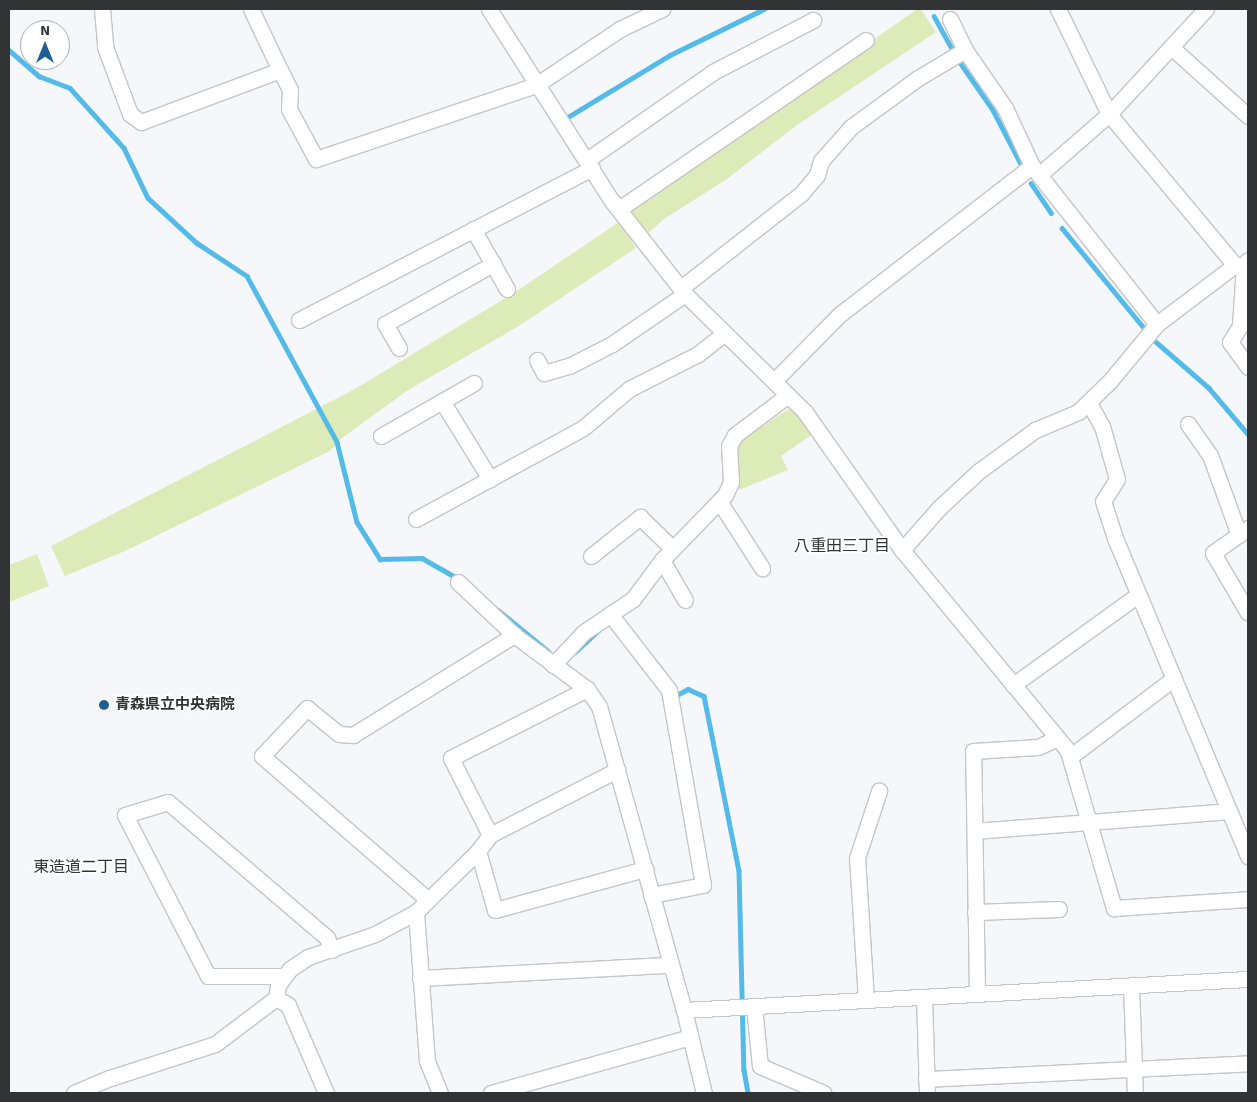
<!DOCTYPE html>
<html>
<head>
<meta charset="utf-8">
<style>
  body { margin:0 }
  #map { position:relative; width:1257px; height:1102px; overflow:hidden; background:#f6f7fb; font-family:Signika,"Noto Sans JP",sans-serif }
  div>[style] { position:absolute }
  .green>* { inset:0; background:#dcebb7 }
  .stream>* { height:4.5px; margin:-2.25px; padding:0 2.25px; transform-origin:2.25px; border-radius:2.25px; background:#54bbe8 }
  .roads { filter:drop-shadow(1px 0 #c4c5c8) drop-shadow(-1px 0 #c4c5c8) drop-shadow(0 1px #c4c5c8) drop-shadow(0 -1px #c4c5c8) }
  .street>* { height:15px; margin:-7.5px; padding:0 7.5px; transform-origin:7.5px; border-radius:7.5px; background:#fff }
  .dots>* { width:14px; height:14px; translate:-50% -50%; box-sizing:border-box; border:2px solid #fff; border-radius:50% }
  span { translate:-50% -50%; white-space:nowrap; text-align:center; line-height:1.15; -webkit-text-stroke:4px #fff; paint-order:stroke }
  .poi-label { font-size:15px; color:#323334; font-weight:700 }
  .left { translate:0 -50%; text-align:left }
  .neighbourhood-label { font-size:16px; color:#323334 }
  .frame { position:absolute; inset:0; border:10px solid #323334; pointer-events:none }
  .north { position:absolute; left:20px; top:20px; width:50px; height:50px; box-sizing:border-box; background:#fff; border:1px solid #adadae; border-radius:50%; rotate:0deg; font-size:14px; font-weight:700; line-height:20px; text-align:center; color:#323334 }
  .north::after { content:''; display:block; margin:auto; width:18px; height:22px; background:#1f5f95; clip-path:polygon(50% 0,100% 100%,50% 72%,0 100%) }
</style>
</head>
<body>
<div id="map">
  <div class="green">
    <i style="clip-path:polygon(917px 9px,921px 9px,936px 32px,797px 125px,727px 179px,664px 219px,646px 235px,629px 212px)"></i>
    <i style="clip-path:polygon(619px 222px,636px 248px,519px 326px,408px 390px,342px 438px,330px 451px,125px 551px,65px 576px,51px 546px,355px 389px,517px 291px)"></i>
    <i style="clip-path:polygon(793px 406px,813px 434px,781px 456px,788px 470px,739px 490px,736px 459px,739px 442px)"></i>
    <i style="clip-path:polygon(37px 554px,49px 586px,9px 602px,9px 565px)"></i>
  </div>
  <div class="stream">
    <i style="left:934px;top:16px;width:35px;rotate:61deg"></i>
    <i style="left:9px;top:50px;width:40px;rotate:41deg"></i>
    <i style="left:39px;top:76px;width:33px;rotate:21deg"></i>
    <i style="left:70px;top:88px;width:81px;rotate:48deg"></i>
    <i style="left:124px;top:148px;width:55px;rotate:64.4deg"></i>
    <i style="left:148px;top:198px;width:67px;rotate:42.6deg"></i>
    <i style="left:197px;top:243px;width:60px;rotate:33.4deg"></i>
    <i style="left:247px;top:276px;width:189px;rotate:61.5deg"></i>
    <i style="left:337px;top:442px;width:82px;rotate:76deg"></i>
    <i style="left:357px;top:522px;width:44px;rotate:58.1deg"></i>
    <i style="left:380px;top:559px;width:42px;rotate:-1.4deg"></i>
    <i style="left:422px;top:558px;width:43px;rotate:29.6deg"></i>
    <i style="left:959px;top:61px;width:60px;rotate:55.2deg"></i>
    <i style="left:993px;top:110px;width:61px;rotate:62.6deg"></i>
    <i style="left:568px;top:117px;width:119px;rotate:-31.3deg"></i>
    <i style="left:670px;top:55px;width:105px;rotate:-26.1deg"></i>
    <i style="left:1031px;top:183px;width:36px;rotate:56deg"></i>
    <i style="left:1062px;top:228px;width:129px;rotate:50.6deg"></i>
    <i style="left:1155px;top:341px;width:72px;rotate:41deg"></i>
    <i style="left:1209px;top:388px;width:60px;rotate:49.7deg"></i>
    <i style="left:498px;top:610px;width:65px;rotate:39.4deg"></i>
    <i style="left:575px;top:652px;width:33px;rotate:-43deg"></i>
    <i style="left:673px;top:697px;width:17px;rotate:-28deg"></i>
    <i style="left:688px;top:689px;width:17px;rotate:24deg"></i>
    <i style="left:704px;top:696px;width:178px;rotate:78.7deg"></i>
    <i style="left:739px;top:871px;width:199px;rotate:88.6deg"></i>
    <i style="left:744px;top:1070px;width:23px;rotate:80deg"></i>
  </div>
  <div class="roads">
    <div class="street">
      <i style="left:102px;top:9px;width:38px;rotate:85deg"></i>
      <i style="left:105px;top:47px;width:72px;rotate:69.5deg"></i>
      <i style="left:130px;top:114px;width:14px;rotate:36deg"></i>
      <i style="left:141px;top:122px;width:148px;rotate:-20.5deg"></i>
      <i style="left:280px;top:70px;width:22px;rotate:63deg"></i>
      <i style="left:290px;top:90px;width:19px;rotate:93deg"></i>
      <i style="left:289px;top:109px;width:57px;rotate:61.6deg"></i>
      <i style="left:316px;top:159px;width:232px;rotate:-18.6deg"></i>
      <i style="left:536px;top:85px;width:101px;rotate:-33.7deg"></i>
      <i style="left:620px;top:29px;width:47px;rotate:-25.5deg"></i>
      <i style="left:251px;top:9px;width:68px;rotate:64.6deg"></i>
      <i style="left:489px;top:9px;width:228px;rotate:57.4deg"></i>
      <i style="left:612px;top:201px;width:118px;rotate:51.9deg"></i>
      <i style="left:685px;top:294px;width:168px;rotate:44.5deg"></i>
      <i style="left:805px;top:412px;width:169px;rotate:54.9deg"></i>
      <i style="left:902px;top:550px;width:261px;rotate:50.4deg"></i>
      <i style="left:1068px;top:751px;width:164px;rotate:73.7deg"></i>
      <i style="left:1114px;top:908px;width:134px;rotate:-3.8deg"></i>
      <i style="left:1058px;top:9px;width:117px;rotate:64.1deg"></i>
      <i style="left:1109px;top:114px;width:197px;rotate:50.2deg"></i>
      <i style="left:950px;top:19px;width:34px;rotate:64deg"></i>
      <i style="left:965px;top:50px;width:70px;rotate:55.4deg"></i>
      <i style="left:1005px;top:108px;width:64px;rotate:65deg"></i>
      <i style="left:1032px;top:166px;width:201px;rotate:51.7deg"></i>
      <i style="left:1171px;top:47px;width:103px;rotate:41.9deg"></i>
      <i style="left:587px;top:160px;width:154px;rotate:-34.9deg"></i>
      <i style="left:713px;top:72px;width:113px;rotate:-27.5deg"></i>
      <i style="left:1039px;top:175px;width:93px;rotate:-41.1deg"></i>
      <i style="left:1109px;top:114px;width:143px;rotate:-47.3deg"></i>
      <i style="left:619px;top:209px;width:299px;rotate:-34.4deg"></i>
      <i style="left:473px;top:229px;width:69px;rotate:60.5deg"></i>
      <i style="left:1244px;top:265px;width:61px;rotate:93.8deg"></i>
      <i style="left:1240px;top:326px;width:19px;rotate:122deg"></i>
      <i style="left:1230px;top:342px;width:31px;rotate:54deg"></i>
      <i style="left:681px;top:288px;width:152px;rotate:-38.1deg"></i>
      <i style="left:801px;top:194px;width:25px;rotate:-50deg"></i>
      <i style="left:817px;top:175px;width:15px;rotate:-74deg"></i>
      <i style="left:821px;top:161px;width:45px;rotate:-48.6deg"></i>
      <i style="left:851px;top:127px;width:83px;rotate:-36.2deg"></i>
      <i style="left:918px;top:78px;width:55px;rotate:-30.8deg"></i>
      <i style="left:299px;top:320px;width:330px;rotate:-27.4deg"></i>
      <i style="left:399px;top:348px;width:28px;rotate:-120deg"></i>
      <i style="left:385px;top:324px;width:124px;rotate:-29.1deg"></i>
      <i style="left:537px;top:360px;width:15px;rotate:62deg"></i>
      <i style="left:544px;top:373px;width:26px;rotate:-16deg"></i>
      <i style="left:569px;top:366px;width:48px;rotate:-27.1deg"></i>
      <i style="left:612px;top:344px;width:88px;rotate:-34.4deg"></i>
      <i style="left:775px;top:380px;width:91px;rotate:-45.4deg"></i>
      <i style="left:839px;top:315px;width:244px;rotate:-37.7deg"></i>
      <i style="left:442px;top:401px;width:92px;rotate:58.4deg"></i>
      <i style="left:1089px;top:403px;width:26px;rotate:61deg"></i>
      <i style="left:1102px;top:426px;width:55px;rotate:74.2deg"></i>
      <i style="left:1117px;top:479px;width:26px;rotate:122deg"></i>
      <i style="left:1103px;top:501px;width:39px;rotate:72deg"></i>
      <i style="left:1115px;top:538px;width:345px;rotate:67.3deg"></i>
      <i style="left:1188px;top:424px;width:38px;rotate:55deg"></i>
      <i style="left:1210px;top:455px;width:85px;rotate:70.1deg"></i>
      <i style="left:381px;top:436px;width:107px;rotate:-29.7deg"></i>
      <i style="left:719px;top:501px;width:80px;rotate:57.3deg"></i>
      <i style="left:416px;top:519px;width:190px;rotate:-28.6deg"></i>
      <i style="left:583px;top:428px;width:60px;rotate:-40.3deg"></i>
      <i style="left:629px;top:389px;width:77px;rotate:-26.9deg"></i>
      <i style="left:698px;top:354px;width:33px;rotate:-38deg"></i>
      <i style="left:1248px;top:528px;width:43px;rotate:144.5deg"></i>
      <i style="left:1213px;top:553px;width:69px;rotate:59.7deg"></i>
      <i style="left:902px;top:550px;width:56px;rotate:-48.6deg"></i>
      <i style="left:939px;top:508px;width:54px;rotate:-42.8deg"></i>
      <i style="left:979px;top:471px;width:69px;rotate:-36.2deg"></i>
      <i style="left:1035px;top:430px;width:47px;rotate:-22.7deg"></i>
      <i style="left:1078px;top:412px;width:45px;rotate:-44.1deg"></i>
      <i style="left:1110px;top:381px;width:74px;rotate:-50.5deg"></i>
      <i style="left:1157px;top:324px;width:98px;rotate:-37.1deg"></i>
      <i style="left:1235px;top:265px;width:9px"></i>
      <i style="left:1244px;top:265px;width:6px;rotate:-51deg"></i>
      <i style="left:591px;top:556px;width:63px;rotate:-38.5deg"></i>
      <i style="left:640px;top:517px;width:45px;rotate:44.1deg"></i>
      <i style="left:662px;top:560px;width:46px;rotate:60.1deg"></i>
      <i style="left:458px;top:582px;width:77px;rotate:43.4deg"></i>
      <i style="left:514px;top:635px;width:91px;rotate:36.5deg"></i>
      <i style="left:587px;top:689px;width:21px;rotate:55deg"></i>
      <i style="left:599px;top:706px;width:316px;rotate:74.4deg"></i>
      <i style="left:684px;top:1010px;width:85px;rotate:76.5deg"></i>
      <i style="left:610px;top:614px;width:96px;rotate:52.2deg"></i>
      <i style="left:669px;top:690px;width:198px;rotate:80.1deg"></i>
      <i style="left:703px;top:885px;width:53px;rotate:169.1deg"></i>
      <i style="left:553px;top:665px;width:45px;rotate:-46.8deg"></i>
      <i style="left:584px;top:632px;width:59px;rotate:-34deg"></i>
      <i style="left:633px;top:599px;width:49px;rotate:-53.4deg"></i>
      <i style="left:662px;top:560px;width:91px;rotate:-45.9deg"></i>
      <i style="left:725px;top:495px;width:14px;rotate:-65deg"></i>
      <i style="left:731px;top:482px;width:36px;rotate:-93deg"></i>
      <i style="left:729px;top:446px;width:13px;rotate:-61deg"></i>
      <i style="left:735px;top:435px;width:66px;rotate:-37deg"></i>
      <i style="left:1013px;top:685px;width:154px;rotate:-35.8deg"></i>
      <i style="left:1071px;top:756px;width:129px;rotate:-37.1deg"></i>
      <i style="left:975px;top:831px;width:255px;rotate:-4.5deg"></i>
      <i style="left:490px;top:835px;width:86px;rotate:-116.9deg"></i>
      <i style="left:451px;top:758px;width:153px;rotate:-26.9deg"></i>
      <i style="left:478px;top:851px;width:61px;rotate:73.9deg"></i>
      <i style="left:495px;top:910px;width:156px;rotate:-15.3deg"></i>
      <i style="left:427px;top:899px;width:218px;rotate:-139.1deg"></i>
      <i style="left:262px;top:756px;width:66px;rotate:-46.8deg"></i>
      <i style="left:307px;top:708px;width:41px;rotate:39.1deg"></i>
      <i style="left:339px;top:734px;width:14px;rotate:4deg"></i>
      <i style="left:353px;top:735px;width:190px;rotate:-31.8deg"></i>
      <i style="left:416px;top:912px;width:149px;rotate:85.8deg"></i>
      <i style="left:427px;top:1061px;width:35px;rotate:68deg"></i>
      <i style="left:975px;top:912px;width:84px;rotate:-2deg"></i>
      <i style="left:284px;top:976px;width:76px;rotate:180deg"></i>
      <i style="left:208px;top:976px;width:181px;rotate:-117.3deg"></i>
      <i style="left:125px;top:815px;width:45px;rotate:-16.8deg"></i>
      <i style="left:168px;top:802px;width:209px;rotate:40.5deg"></i>
      <i style="left:327px;top:938px;width:13px;rotate:67deg"></i>
      <i style="left:420px;top:978px;width:251px;rotate:-3deg"></i>
      <i style="left:1131px;top:985px;width:108px;rotate:87.9deg"></i>
      <i style="left:977px;top:993px;width:242px;rotate:-90.9deg"></i>
      <i style="left:973px;top:751px;width:65px;rotate:-3.5deg"></i>
      <i style="left:1038px;top:747px;width:21px;rotate:-25deg"></i>
      <i style="left:924px;top:997px;width:96px;rotate:88.2deg"></i>
      <i style="left:276px;top:998px;width:14px;rotate:30deg"></i>
      <i style="left:288px;top:1005px;width:96px;rotate:66.6deg"></i>
      <i style="left:866px;top:1000px;width:142px;rotate:-93.6deg"></i>
      <i style="left:857px;top:858px;width:71px;rotate:-71.8deg"></i>
      <i style="left:754px;top:1006px;width:60px;rotate:84.3deg"></i>
      <i style="left:760px;top:1066px;width:69px;rotate:22.9deg"></i>
      <i style="left:684px;top:1010px;width:565px;rotate:-3.15deg"></i>
      <i style="left:926px;top:1079px;width:322px;rotate:-2.8deg"></i>
      <i style="left:74px;top:1093px;width:39px;rotate:-23deg"></i>
      <i style="left:110px;top:1078px;width:110px;rotate:-17.9deg"></i>
      <i style="left:215px;top:1044px;width:76px;rotate:-37deg"></i>
      <i style="left:276px;top:998px;width:13px;rotate:-81deg"></i>
      <i style="left:278px;top:985px;width:20px;rotate:-53deg"></i>
      <i style="left:290px;top:969px;width:22px;rotate:-34deg"></i>
      <i style="left:308px;top:957px;width:71px;rotate:-18.9deg"></i>
      <i style="left:375px;top:934px;width:47px;rotate:-28.2deg"></i>
      <i style="left:416px;top:912px;width:87px;rotate:-44.5deg"></i>
      <i style="left:478px;top:851px;width:20px;rotate:-53deg"></i>
      <i style="left:490px;top:835px;width:143px;rotate:-27.1deg"></i>
      <i style="left:491px;top:1093px;width:207px;rotate:-15.7deg"></i>
    </div>
  </div>
  <div class="dots">
    <i style="left:104px;top:705px;background:#1f5f95"></i>
  </div>
  <div class="poi-label">
    <span class="left" style="left:115px;top:705px">青森県立中央病院</span>
  </div>
  <div class="neighbourhood-label">
    <span style="left:842px;top:546px">八重田三丁目</span>
    <span style="left:81px;top:867px">東造道二丁目</span>
  </div>
  <div class="frame"></div>
  <div class="north">N</div>
</div>
</body>
</html>
